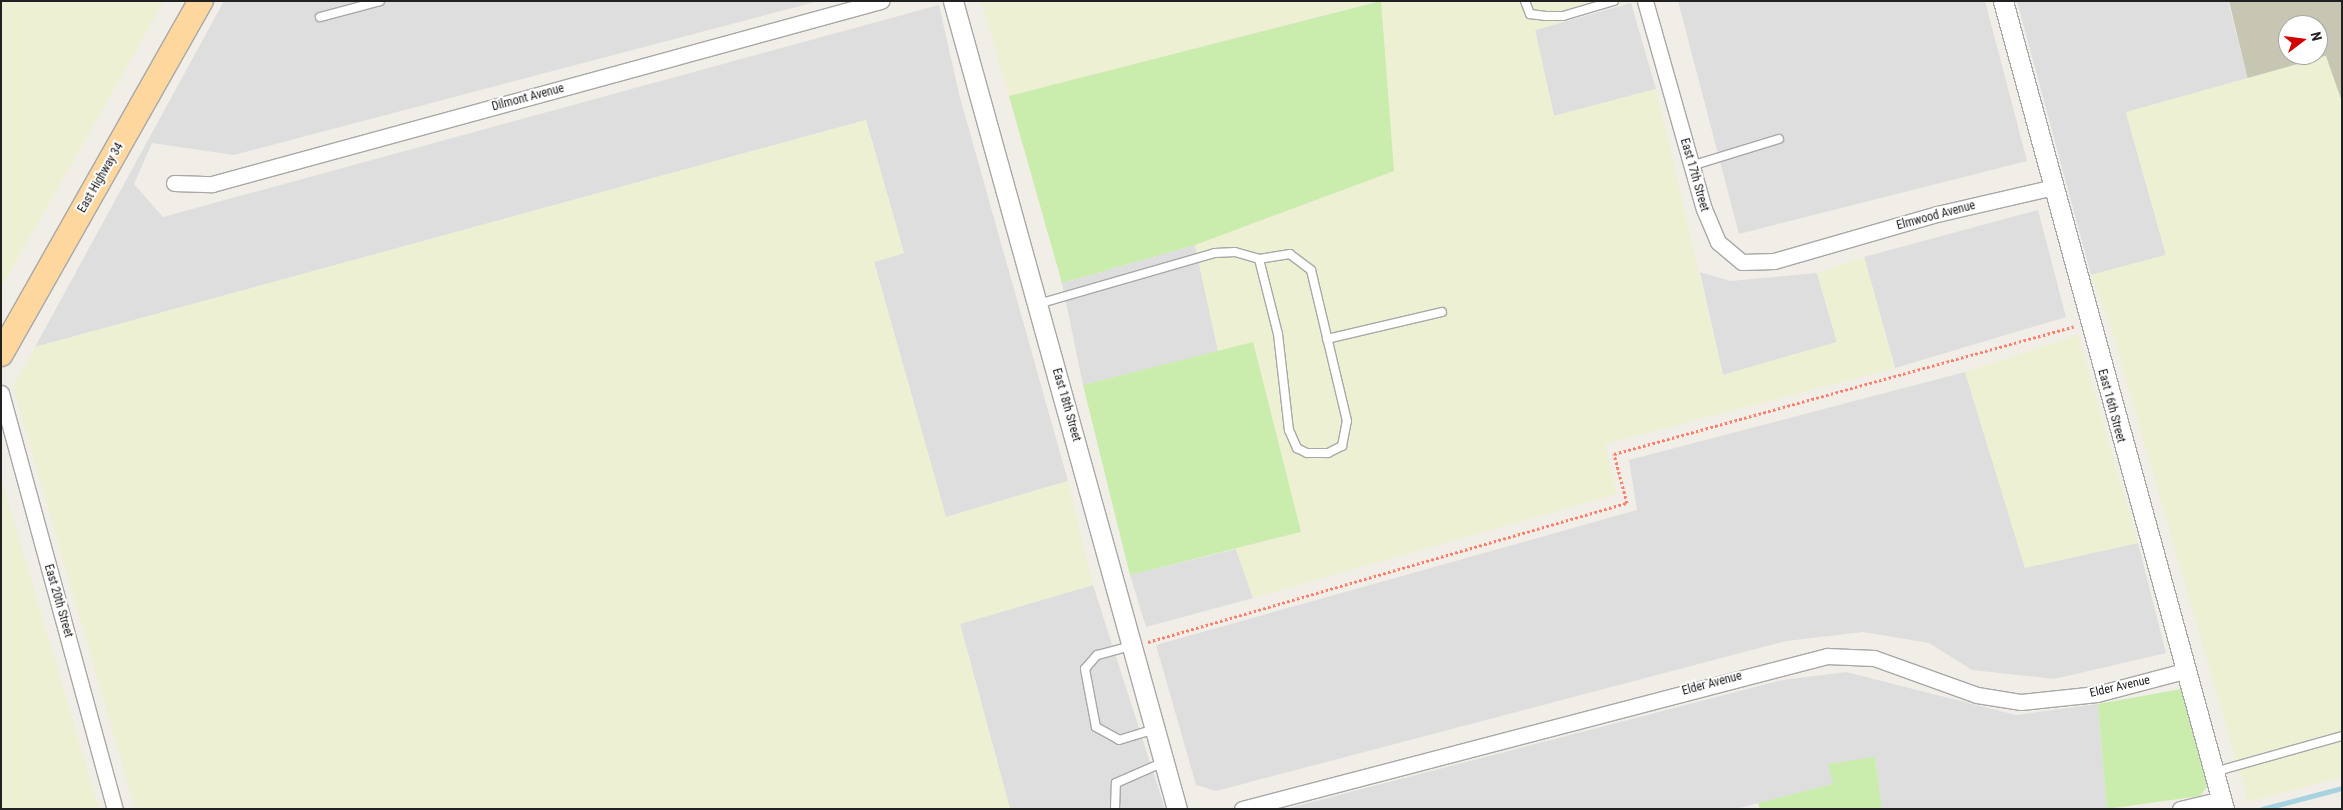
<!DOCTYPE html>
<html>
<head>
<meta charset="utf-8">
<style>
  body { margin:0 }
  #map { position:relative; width:2343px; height:810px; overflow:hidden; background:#f1eee7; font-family:"Roboto Condensed",sans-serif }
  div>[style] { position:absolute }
  .residential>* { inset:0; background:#dfdede }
  .construction>* { inset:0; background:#c6c6b2 }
  .farmland>* { inset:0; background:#edf0d2 }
  .grass>* { inset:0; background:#caecac }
  .stream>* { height:5px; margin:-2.5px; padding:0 2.5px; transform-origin:2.5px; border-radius:2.5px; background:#a7d2e0 }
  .path>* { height:3px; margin-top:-1.5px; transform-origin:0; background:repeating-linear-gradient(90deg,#fd7e6c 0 2.5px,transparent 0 5px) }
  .roads { filter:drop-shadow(1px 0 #a8a8a8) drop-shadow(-1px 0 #a8a8a8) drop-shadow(0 1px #a8a8a8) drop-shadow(0 -1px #a8a8a8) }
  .service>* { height:8px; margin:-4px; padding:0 4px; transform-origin:4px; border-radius:4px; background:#fff }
  .minor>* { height:15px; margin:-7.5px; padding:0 7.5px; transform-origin:7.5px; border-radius:7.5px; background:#fff }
  .tertiary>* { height:19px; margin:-9.5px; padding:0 9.5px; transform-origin:9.5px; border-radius:9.5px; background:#fff }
  .primary>* { height:24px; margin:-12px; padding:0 12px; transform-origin:12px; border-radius:12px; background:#fed79f }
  span { translate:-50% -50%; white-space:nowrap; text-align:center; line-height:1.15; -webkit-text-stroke:4px #fff; paint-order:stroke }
  .street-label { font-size:12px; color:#212121 }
  .frame { position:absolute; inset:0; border:2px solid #212121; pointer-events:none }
  .north { position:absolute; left:2278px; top:15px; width:50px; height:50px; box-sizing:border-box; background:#fff; border:1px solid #a6a6a6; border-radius:50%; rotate:75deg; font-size:14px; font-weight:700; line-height:20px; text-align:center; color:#212121 }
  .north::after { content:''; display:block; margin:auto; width:18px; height:22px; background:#d10400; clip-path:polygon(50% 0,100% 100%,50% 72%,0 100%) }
</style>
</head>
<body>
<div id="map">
  <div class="residential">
    <i style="clip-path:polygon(224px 1px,819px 1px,234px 155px,152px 143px,134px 184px,163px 217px,939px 5px,959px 94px,1068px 481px,946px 517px,874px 262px,904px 253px,866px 120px,35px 347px)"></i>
    <i style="clip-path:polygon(1678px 1px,1985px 1px,2027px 161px,1739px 234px)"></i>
    <i style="clip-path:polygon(2017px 1px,2228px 1px,2248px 80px,2126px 113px,2166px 255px,2091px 275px)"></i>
    <i style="clip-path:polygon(1631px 3px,1656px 89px,1554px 116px,1535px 30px)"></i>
    <i style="clip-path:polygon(2038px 210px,2066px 317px,1895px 368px,1864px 257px)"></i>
    <i style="clip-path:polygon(1195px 245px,1218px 351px,1083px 385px,1062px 283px)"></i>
    <i style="clip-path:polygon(1700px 272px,1730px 281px,1817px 273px,1837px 342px,1723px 375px)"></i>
    <i style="clip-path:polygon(1965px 372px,2025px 567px,2138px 543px,2166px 653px,2054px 679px,1972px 670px,1929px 643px,1863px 632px,1786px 641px,1216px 791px,1196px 785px,1156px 645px,1637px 510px,1629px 460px)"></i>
    <i style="clip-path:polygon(1236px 549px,1253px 598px,1146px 627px,1130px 575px)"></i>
    <i style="clip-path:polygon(1093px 585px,1165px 809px,1010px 809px,960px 624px)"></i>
    <i style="clip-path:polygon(1846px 672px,2016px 715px,2098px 704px,2107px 809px,1882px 809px,1875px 757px,1834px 784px,1735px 809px,1285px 809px,1782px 680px)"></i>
  </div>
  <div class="construction">
    <i style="clip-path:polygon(evenodd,2229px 1px,2342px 1px,2342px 102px,2325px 56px,2248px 80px,2229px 1px,2288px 25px,2318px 25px,2318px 55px,2288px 55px,2288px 25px)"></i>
  </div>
  <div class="farmland">
    <i style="clip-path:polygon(1px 1px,164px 1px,1px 288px)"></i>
    <i style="clip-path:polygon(981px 1px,1630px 1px,1535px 30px,1554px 116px,1656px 89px,1723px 375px,1837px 342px,1817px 273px,1864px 257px,1895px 368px,1605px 444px,1617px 494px,1253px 598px,1236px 549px,1301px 533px,1253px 342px,1218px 351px,1195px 245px,1394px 171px,1374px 2px,1009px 96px)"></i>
    <i style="clip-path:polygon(2326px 56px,2342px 102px,2342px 777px,2248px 802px,2111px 328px,2091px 275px,2166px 255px,2126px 112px)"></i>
    <i style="clip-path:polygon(866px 120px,904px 253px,874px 262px,946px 517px,1068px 481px,1093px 585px,960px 624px,1010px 809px,135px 809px,13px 387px,35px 347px)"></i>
    <i style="clip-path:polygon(2078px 335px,2138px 543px,2025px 568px,1965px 372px)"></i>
    <i style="clip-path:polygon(1px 477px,99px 809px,1px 809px)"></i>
  </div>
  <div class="grass">
    <i style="clip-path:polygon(1381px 1px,1394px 171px,1195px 245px,1062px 283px,1009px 96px)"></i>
    <i style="clip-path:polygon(1253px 342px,1301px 532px,1130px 575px,1083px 385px)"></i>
    <i style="clip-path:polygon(2181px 689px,2208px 785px,2200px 796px,2107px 809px,2098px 704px)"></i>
    <i style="clip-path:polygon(1875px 757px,1882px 809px,1760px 809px,1758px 803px,1833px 784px,1828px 764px)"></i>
  </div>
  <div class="stream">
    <i style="left:2262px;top:809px;width:83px;rotate:-14.7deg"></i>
  </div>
  <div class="path">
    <i style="left:1148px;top:642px;width:499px;rotate:-16.2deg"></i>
    <i style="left:1627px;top:503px;width:51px;rotate:-104.9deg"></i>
    <i style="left:1614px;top:454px;width:477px;rotate:-15.5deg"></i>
  </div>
  <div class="roads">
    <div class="service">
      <i style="left:1525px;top:1px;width:14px;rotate:69deg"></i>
      <i style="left:1530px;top:14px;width:16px;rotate:7deg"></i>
      <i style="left:1546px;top:16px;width:17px"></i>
      <i style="left:1563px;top:16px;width:53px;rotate:-16.4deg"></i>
      <i style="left:320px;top:17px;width:62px;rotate:-14.9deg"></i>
      <i style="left:1691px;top:166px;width:92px;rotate:-17.1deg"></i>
      <i style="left:1038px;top:304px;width:184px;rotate:-16.1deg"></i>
      <i style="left:1215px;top:253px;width:20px;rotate:-3deg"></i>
      <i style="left:1235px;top:252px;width:25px;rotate:16deg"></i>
      <i style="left:1259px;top:259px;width:77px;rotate:75.8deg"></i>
      <i style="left:1278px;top:334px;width:97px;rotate:83.5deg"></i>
      <i style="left:1289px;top:430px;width:20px;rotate:66deg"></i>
      <i style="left:1297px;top:448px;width:11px;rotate:27deg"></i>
      <i style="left:1307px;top:453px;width:21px"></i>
      <i style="left:1328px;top:453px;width:16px;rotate:-27deg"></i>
      <i style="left:1342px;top:446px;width:25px;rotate:-79deg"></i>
      <i style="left:1347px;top:421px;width:155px;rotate:-103.4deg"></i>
      <i style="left:1311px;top:270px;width:26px;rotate:-143deg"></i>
      <i style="left:1290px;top:254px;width:31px;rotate:171deg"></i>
      <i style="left:1327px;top:339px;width:118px;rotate:-13.2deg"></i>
      <i style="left:1131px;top:646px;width:35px;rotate:165deg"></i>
      <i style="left:1097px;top:655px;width:18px;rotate:131deg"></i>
      <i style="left:1085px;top:669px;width:59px;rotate:79.3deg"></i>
      <i style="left:1096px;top:727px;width:26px;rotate:29deg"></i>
      <i style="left:1119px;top:740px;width:39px;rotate:-17deg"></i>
      <i style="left:2214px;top:772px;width:133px;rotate:-15.7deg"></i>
      <i style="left:1115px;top:809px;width:26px;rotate:-88deg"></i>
      <i style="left:1116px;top:783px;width:52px;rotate:-23.6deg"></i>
    </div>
    <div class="minor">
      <i style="left:1645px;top:1px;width:216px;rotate:74.2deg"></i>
      <i style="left:1704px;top:209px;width:36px;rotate:67deg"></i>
      <i style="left:1718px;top:242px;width:31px;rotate:40deg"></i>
      <i style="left:1742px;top:262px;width:32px;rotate:-2deg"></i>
      <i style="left:1774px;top:261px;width:170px;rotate:-16.1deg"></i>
      <i style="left:1937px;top:214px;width:120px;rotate:-13deg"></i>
      <i style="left:174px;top:183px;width:38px;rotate:2deg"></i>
      <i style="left:212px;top:184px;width:694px;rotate:-15.3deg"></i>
      <i style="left:1px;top:393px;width:431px;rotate:74.7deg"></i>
      <i style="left:1242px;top:809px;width:605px;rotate:-14.66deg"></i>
      <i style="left:1827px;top:656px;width:47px;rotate:2.4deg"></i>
      <i style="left:1874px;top:658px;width:109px;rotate:19.8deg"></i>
      <i style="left:1977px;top:695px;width:45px;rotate:9deg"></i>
      <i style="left:2021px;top:702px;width:76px;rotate:-6deg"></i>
      <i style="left:2097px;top:694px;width:90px;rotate:-14.8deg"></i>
      <i style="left:2180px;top:809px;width:43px;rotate:-13.4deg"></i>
    </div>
    <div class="tertiary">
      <i style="left:953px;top:1px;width:838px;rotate:74.51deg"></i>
      <i style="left:2003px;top:1px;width:838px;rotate:74.7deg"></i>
    </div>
    <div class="primary">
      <i style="left:1px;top:354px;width:406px;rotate:-60.5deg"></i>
    </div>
  </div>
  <div class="street-label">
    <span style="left:528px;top:98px;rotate:-15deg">Dilmont Avenue</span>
    <span style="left:1694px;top:175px;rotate:74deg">East 17th Street</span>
    <span style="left:101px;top:178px;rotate:-60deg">East Highway 34</span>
    <span style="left:1936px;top:216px;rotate:-15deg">Elmwood Avenue</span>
    <span style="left:1066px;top:405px;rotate:74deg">East 18th Street</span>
    <span style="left:2111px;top:406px;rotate:75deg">East 16th Street</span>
    <span style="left:58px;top:601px;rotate:74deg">East 20th Street</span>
    <span style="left:1712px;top:684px;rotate:-15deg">Elder Avenue</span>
    <span style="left:2120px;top:687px;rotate:-13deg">Elder Avenue</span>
  </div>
  <div class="frame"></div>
  <div class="north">N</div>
</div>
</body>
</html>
